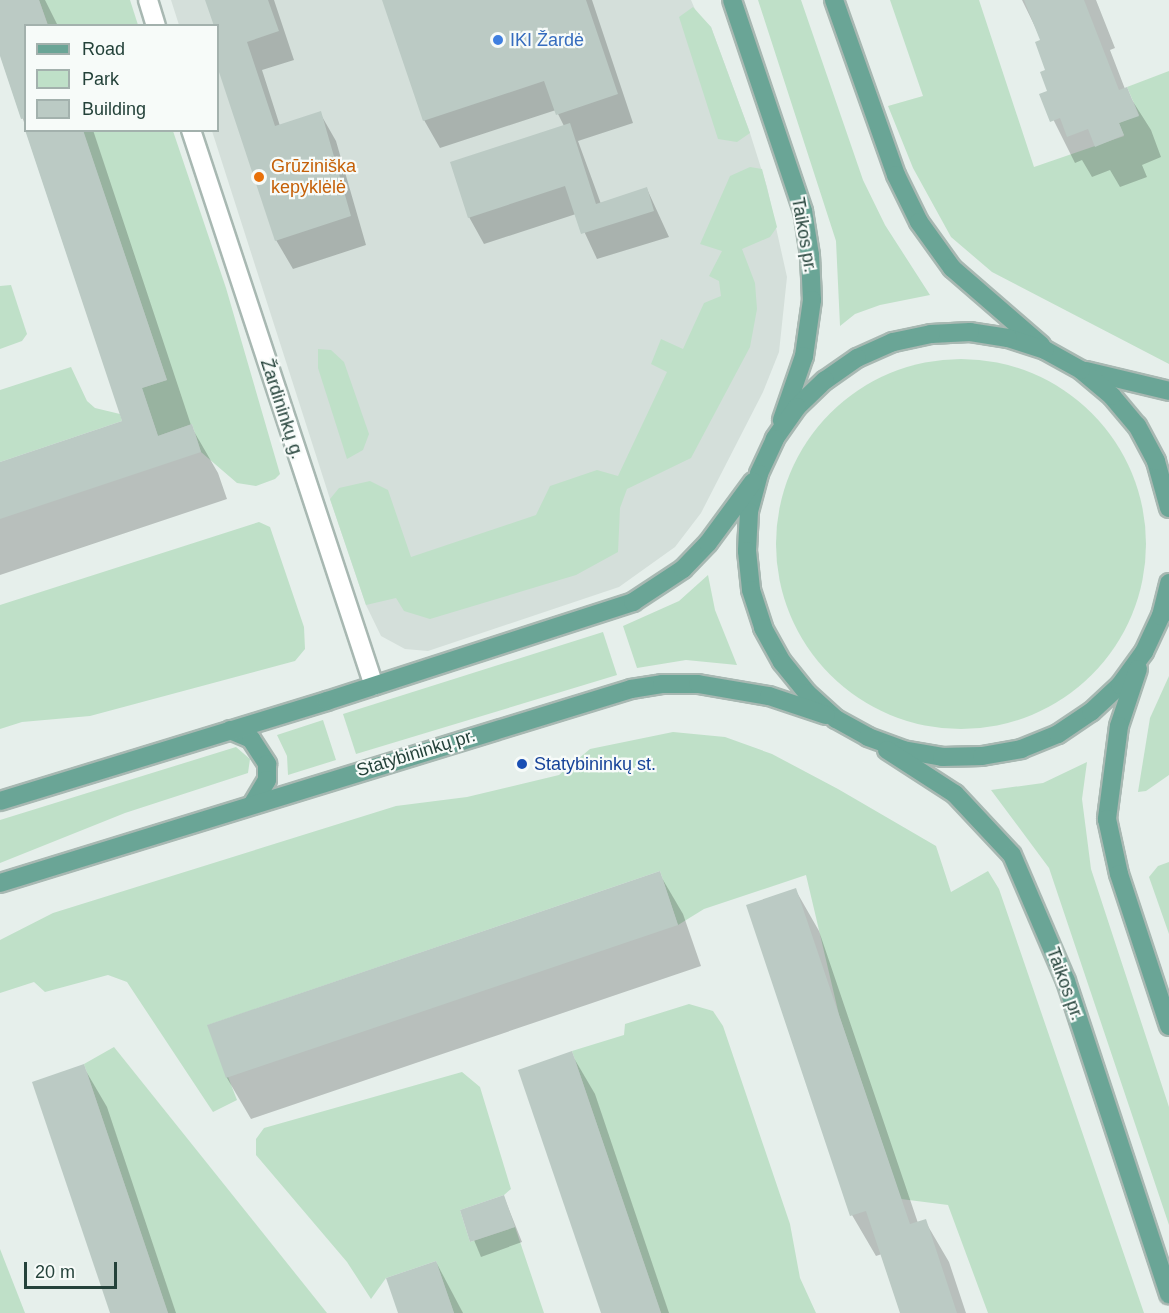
<!DOCTYPE html>
<html>
<head>
<meta charset="utf-8">
<style>
  body { margin:0 }
  #map { position:relative; width:1169px; height:1313px; overflow:hidden; background:#e6efeb; font-family:Helvetica,sans-serif }
  div>[style] { position:absolute }
  .built>* { inset:0; background:#d4dfda }
  .green>* { inset:0; background:#bfe0c8 }
  .round { border-radius:50% }
  .shadow>* { inset:0; background:#0003 }
  .building>* { inset:0; background:#bbcac4 }
  .roads { filter:drop-shadow(2px 0 #a8b8b2) drop-shadow(-2px 0 #a8b8b2) drop-shadow(0 2px #a8b8b2) drop-shadow(0 -2px #a8b8b2) }
  .minor>* { height:18px; margin:-9px; padding:0 9px; transform-origin:9px; border-radius:9px; background:#fff }
  .major>* { height:18px; margin:-9px; padding:0 9px; transform-origin:9px; border-radius:9px; background:#6aa596 }
  .dots>* { width:16px; height:16px; translate:-50% -50%; box-sizing:border-box; border:3px solid #f7fbf9; border-radius:50% }
  span { translate:-50% -50%; white-space:nowrap; text-align:center; line-height:1.15; -webkit-text-stroke:4.5px #f7fbf9; paint-order:stroke }
  .shop-label { font-size:18px; color:#366cbe }
  .left { translate:0 -50%; text-align:left }
  .food-label { font-size:18px; color:#c56008 }
  .street-label { font-size:18px; color:#24423a }
  .transit-label { font-size:18px; color:#164399 }
  .legend { position:absolute; left:24px; top:24px; width:195px; height:108px; box-sizing:border-box; background:#f7fbf9; border:2px solid #a3b1ad; margin:0; padding:8px 10px; list-style:none; font-size:18px; color:#24423a }
  .legend li { display:flex; align-items:center; gap:12px; height:30px }
  .legend b { width:30px; border:2px solid #a3b1ad }
  .scale { position:absolute; left:24px; top:1262px; width:93px; height:27px; box-sizing:border-box; border:3px solid #24423a; border-top:0; padding-left:8px; font-size:18px; line-height:21px; white-space:nowrap; color:#24423a; -webkit-text-stroke:4px #f7fbf9; paint-order:stroke }
</style>
</head>
<body>
<div id="map">
  <div class="built">
    <i style="clip-path:polygon(171px 0,691px 0,697px 14px,711px 27px,750px 133px,767px 187px,787px 277px,779px 352px,763px 392px,701px 513px,675px 547px,619px 587px,428px 651px,405px 649px,381px 636px,366px 605px,330px 499px,212px 131px,218px 130px,218px 26px,179px 25px)"></i>
  </div>
  <div class="green">
    <i style="clip-path:polygon(39px 0,130px 0,138px 25px,48px 25px)"></i>
    <i style="clip-path:polygon(758px 0,801px 0,863px 180px,885px 225px,930px 295px,880px 305px,855px 314px,840px 326px,836px 241px)"></i>
    <i style="clip-path:polygon(890px 0,979px 0,1034px 167px,1124px 136px,1119px 123px,1139px 115px,1127px 87px,1169px 71px,1169px 364px,992px 272px,951px 237px,913px 168px,888px 106px,923px 96px)"></i>
    <i style="clip-path:polygon(693px 7px,711px 27px,750px 133px,737px 142px,718px 139px,679px 17px)"></i>
    <i style="clip-path:polygon(83px 131px,173px 131px,226px 288px,280px 474px,275px 479px,256px 486px,237px 483px,201px 452px,192px 424px,158px 436px,142px 388px,167px 380px)"></i>
    <i style="clip-path:polygon(750px 167px,762px 169px,777px 227px,770px 237px,742px 249px,755px 283px,757px 309px,750px 347px,691px 458px,627px 489px,620px 508px,618px 552px,576px 575px,430px 619px,404px 611px,396px 598px,366px 605px,330px 499px,339px 488px,370px 481px,388px 490px,411px 557px,536px 515px,550px 486px,597px 470px,618px 476px,667px 372px,651px 364px,661px 339px,683px 349px,704px 303px,721px 296px,719px 281px,709px 276px,722px 251px,700px 244px,730px 176px)"></i>
    <i style="clip-path:polygon(11px 285px,27px 334px,22px 341px,0 349px,0 286px)"></i>
    <i style="clip-path:polygon(318px 349px,331px 350px,344px 362px,369px 434px,363px 450px,347px 459px,318px 368px)"></i>
    <i class="round" style="left:776px;top:359px;width:370px;height:370px"></i>
    <i style="clip-path:polygon(71px 367px,87px 401px,95px 408px,120px 414px,122px 421px,0 462px,0 390px)"></i>
    <i style="clip-path:polygon(259px 522px,270px 527px,304px 627px,305px 649px,295px 661px,90px 716px,22px 722px,0 729px,0 605px)"></i>
    <i style="clip-path:polygon(708px 575px,715px 610px,737px 665px,686px 660px,637px 668px,623px 626px,679px 601px)"></i>
    <i style="clip-path:polygon(603px 632px,617px 675px,356px 754px,343px 714px)"></i>
    <i style="clip-path:polygon(1169px 676px,1169px 775px,1146px 791px,1138px 792px,1150px 718px)"></i>
    <i style="clip-path:polygon(323px 720px,336px 760px,288px 775px,287px 756px,277px 735px)"></i>
    <i style="clip-path:polygon(673px 732px,725px 737px,772px 754px,838px 789px,936px 846px,951px 892px,988px 871px,999px 889px,1144px 1313px,988px 1313px,948px 1205px,901px 1199px,839px 1015px,806px 875px,704px 909px,678px 925px,660px 871px,208px 1025px,237px 1100px,213px 1112px,127px 982px,108px 975px,45px 992px,34px 982px,0 993px,0 940px,53px 913px,396px 806px,467px 797px,559px 775px,590px 749px)"></i>
    <i style="clip-path:polygon(236px 747px,250px 759px,248px 773px,125px 813px,0 863px,0 820px)"></i>
    <i style="clip-path:polygon(1087px 762px,1082px 799px,1091px 869px,1169px 1107px,1169px 1225px,1049px 868px,991px 790px,1043px 783px)"></i>
    <i style="clip-path:polygon(1169px 862px,1169px 934px,1149px 877px,1158px 866px)"></i>
    <i style="clip-path:polygon(689px 1004px,713px 1011px,723px 1026px,790px 1224px,800px 1278px,816px 1313px,661px 1313px,572px 1051px,624px 1035px,625px 1024px)"></i>
    <i style="clip-path:polygon(114px 1047px,327px 1313px,168px 1313px,84px 1064px)"></i>
    <i style="clip-path:polygon(462px 1072px,480px 1087px,511px 1189px,504px 1195px,460px 1210px,470px 1242px,515px 1227px,544px 1313px,454px 1313px,436px 1261px,386px 1278px,371px 1299px,347px 1262px,256px 1155px,256px 1139px,264px 1128px)"></i>
    <i style="clip-path:polygon(0 1249px,25px 1313px,0 1313px)"></i>
  </div>
  <div class="shadow">
    <i style="clip-path:polygon(0 0,45px 0,58px 26px,26px 26px,26px 128px,0 52px)"></i>
    <i style="clip-path:polygon(207px 0,274px 0,294px 60px,262px 70px,280px 126px,320px 113px,336px 141px,366px 245px,293px 269px,276px 240px,218px 64px,218px 53px,224px 51px)"></i>
    <i style="clip-path:polygon(384px 0,592px 0,633px 123px,578px 141px,601px 204px,647px 189px,669px 237px,597px 259px,576px 214px,484px 244px,469px 217px,564px 126px,556px 110px,440px 148px,424px 120px)"></i>
    <i style="clip-path:polygon(1022px 0,1096px 0,1115px 48px,1110px 50px,1125px 89px,1151px 130px,1161px 157px,1142px 165px,1147px 177px,1120px 187px,1110px 170px,1092px 177px,1082px 160px,1075px 163px,1041px 95px,1049px 92px,1042px 41px)"></i>
    <i style="clip-path:polygon(26px 130px,93px 130px,192px 428px,218px 473px,227px 499px,0 575px,0 464px,124px 422px)"></i>
    <i style="clip-path:polygon(659px 873px,683px 914px,701px 966px,251px 1119px,227px 1078px,209px 1026px)"></i>
    <i style="clip-path:polygon(795px 889px,819px 931px,918px 1223px,925px 1221px,949px 1262px,966px 1313px,902px 1313px,882px 1254px,876px 1256px,852px 1215px)"></i>
    <i style="clip-path:polygon(571px 1053px,595px 1094px,669px 1313px,602px 1313px)"></i>
    <i style="clip-path:polygon(83px 1066px,107px 1107px,176px 1313px,111px 1313px)"></i>
    <i style="clip-path:polygon(504px 1197px,522px 1242px,481px 1257px,462px 1211px)"></i>
    <i style="clip-path:polygon(436px 1262px,463px 1313px,399px 1313px)"></i>
  </div>
  <div class="building">
    <i style="clip-path:polygon(0 0,39px 0,48px 26px,26px 26px,26px 118px,21px 119px,0 56px)"></i>
    <i style="clip-path:polygon(205px 0,268px 0,279px 31px,247px 42px,275px 126px,321px 111px,351px 216px,275px 241px,218px 69px,218px 26px,214px 26px)"></i>
    <i style="clip-path:polygon(382px 0,586px 0,618px 94px,556px 115px,544px 81px,423px 121px)"></i>
    <i style="clip-path:polygon(1024px 0,1084px 0,1119px 90px,1127px 87px,1139px 116px,1119px 123px,1124px 135px,1095px 147px,1088px 129px,1067px 137px,1060px 118px,1050px 122px,1039px 94px,1047px 91px,1040px 72px,1045px 70px,1035px 42px,1040px 40px)"></i>
    <i style="clip-path:polygon(570px 123px,596px 204px,647px 187px,654px 211px,581px 234px,565px 186px,468px 218px,450px 162px)"></i>
    <i style="clip-path:polygon(25px 130px,83px 130px,167px 380px,142px 388px,158px 436px,192px 424px,201px 452px,0 519px,0 462px,122px 421px)"></i>
    <i style="clip-path:polygon(660px 871px,678px 925px,226px 1078px,207px 1025px)"></i>
    <i style="clip-path:polygon(796px 888px,910px 1224px,926px 1219px,957px 1313px,900px 1313px,866px 1211px,850px 1216px,746px 905px)"></i>
    <i style="clip-path:polygon(572px 1051px,661px 1313px,601px 1313px,518px 1070px)"></i>
    <i style="clip-path:polygon(84px 1064px,168px 1313px,110px 1313px,32px 1082px)"></i>
    <i style="clip-path:polygon(504px 1195px,515px 1227px,470px 1242px,460px 1210px)"></i>
    <i style="clip-path:polygon(436px 1261px,454px 1313px,398px 1313px,386px 1278px)"></i>
  </div>
  <div class="roads">
    <div class="minor">
      <i style="left:148px;top:0;width:27px;rotate:73deg"></i>
      <i style="left:191px;top:130px;width:585px;rotate:71.78deg"></i>
    </div>
    <div class="major">
      <i style="left:732px;top:0;width:223px;rotate:71.4deg"></i>
      <i style="left:803px;top:211px;width:45px;rotate:81deg"></i>
      <i style="left:810px;top:255px;width:45px;rotate:87.5deg"></i>
      <i style="left:812px;top:300px;width:57px;rotate:98.1deg"></i>
      <i style="left:804px;top:356px;width:68px;rotate:109deg"></i>
      <i style="left:834px;top:0;width:186px;rotate:70.5deg"></i>
      <i style="left:896px;top:175px;width:52px;rotate:63.9deg"></i>
      <i style="left:919px;top:222px;width:57px;rotate:54.3deg"></i>
      <i style="left:952px;top:268px;width:118px;rotate:40.9deg"></i>
      <i style="left:1086px;top:371px;width:85px;rotate:13.5deg"></i>
      <i style="left:1169px;top:508px;width:49px;rotate:-105.5deg"></i>
      <i style="left:1156px;top:461px;width:40px;rotate:-118deg"></i>
      <i style="left:1137px;top:426px;width:39px;rotate:-130deg"></i>
      <i style="left:1112px;top:396px;width:40px;rotate:-140deg"></i>
      <i style="left:1081px;top:370px;width:41px;rotate:-150.9deg"></i>
      <i style="left:1045px;top:350px;width:39px;rotate:-162deg"></i>
      <i style="left:1008px;top:338px;width:38px;rotate:-171deg"></i>
      <i style="left:970px;top:332px;width:39px;rotate:177deg"></i>
      <i style="left:931px;top:334px;width:39px;rotate:168deg"></i>
      <i style="left:893px;top:342px;width:39px;rotate:156deg"></i>
      <i style="left:857px;top:358px;width:39px;rotate:145deg"></i>
      <i style="left:825px;top:380px;width:39px;rotate:136deg"></i>
      <i style="left:797px;top:407px;width:39px;rotate:125deg"></i>
      <i style="left:775px;top:439px;width:38px;rotate:115deg"></i>
      <i style="left:759px;top:474px;width:39px;rotate:105deg"></i>
      <i style="left:749px;top:512px;width:39px;rotate:93deg"></i>
      <i style="left:747px;top:551px;width:39px;rotate:84deg"></i>
      <i style="left:751px;top:590px;width:40px;rotate:72deg"></i>
      <i style="left:763px;top:628px;width:39px;rotate:61deg"></i>
      <i style="left:782px;top:662px;width:40px;rotate:51deg"></i>
      <i style="left:807px;top:693px;width:39px;rotate:42deg"></i>
      <i style="left:836px;top:719px;width:37px;rotate:29deg"></i>
      <i style="left:868px;top:737px;width:37px;rotate:20deg"></i>
      <i style="left:903px;top:750px;width:40px;rotate:10deg"></i>
      <i style="left:942px;top:757px;width:40px;rotate:-1.4deg"></i>
      <i style="left:982px;top:756px;width:40px;rotate:-10deg"></i>
      <i style="left:1021px;top:749px;width:40px;rotate:-22deg"></i>
      <i style="left:1058px;top:734px;width:40px;rotate:-34deg"></i>
      <i style="left:1091px;top:712px;width:40px;rotate:-43deg"></i>
      <i style="left:1120px;top:685px;width:41px;rotate:-54deg"></i>
      <i style="left:1144px;top:652px;width:40px;rotate:-65deg"></i>
      <i style="left:1161px;top:616px;width:34px;rotate:-76deg"></i>
      <i style="left:1138px;top:669px;width:60px;rotate:108.4deg"></i>
      <i style="left:1119px;top:726px;width:94px;rotate:97.4deg"></i>
      <i style="left:1107px;top:819px;width:56px;rotate:77.7deg"></i>
      <i style="left:1119px;top:874px;width:160px;rotate:71.8deg"></i>
      <i style="left:230px;top:730px;width:23px;rotate:23deg"></i>
      <i style="left:251px;top:739px;width:30px;rotate:57deg"></i>
      <i style="left:267px;top:764px;width:16px;rotate:90deg"></i>
      <i style="left:267px;top:780px;width:27px;rotate:121deg"></i>
      <i style="left:887px;top:750px;width:81px;rotate:32.9deg"></i>
      <i style="left:955px;top:794px;width:83px;rotate:46.9deg"></i>
      <i style="left:1012px;top:855px;width:137px;rotate:66.8deg"></i>
      <i style="left:1066px;top:981px;width:330px;rotate:71.8deg"></i>
      <i style="left:0;top:801px;width:342px;rotate:-17deg"></i>
      <i style="left:327px;top:701px;width:322px;rotate:-17.9deg"></i>
      <i style="left:633px;top:602px;width:60px;rotate:-33.4deg"></i>
      <i style="left:683px;top:569px;width:36px;rotate:-46deg"></i>
      <i style="left:708px;top:543px;width:76px;rotate:-53.6deg"></i>
      <i style="left:0;top:883px;width:660px;rotate:-17.09deg"></i>
      <i style="left:631px;top:689px;width:31px;rotate:-9deg"></i>
      <i style="left:662px;top:684px;width:36px"></i>
      <i style="left:698px;top:684px;width:72px;rotate:9.6deg"></i>
      <i style="left:769px;top:696px;width:60px;rotate:18.4deg"></i>
    </div>
  </div>
  <div class="dots">
    <i style="left:498px;top:40px;background:#3f7fe0"></i>
    <i style="left:259px;top:177px;background:#e8710a"></i>
    <i style="left:522px;top:764px;background:#1a4fb4"></i>
  </div>
  <div class="shop-label">
    <span class="left" style="left:510px;top:40px">IKI Žardė</span>
  </div>
  <div class="food-label">
    <span class="left" style="left:271px;top:177px">Grūziniška<br>kepyklėlė</span>
  </div>
  <div class="street-label">
    <span style="left:804px;top:235px;rotate:80deg">Taikos pr.</span>
    <span style="left:282px;top:409px;rotate:72deg">Žardininkų g.</span>
    <span style="left:416px;top:753px;rotate:-17deg">Statybininkų pr.</span>
    <span style="left:1065px;top:984px;rotate:70deg">Taikos pr.</span>
  </div>
  <div class="transit-label">
    <span class="left" style="left:534px;top:764px">Statybininkų st.</span>
  </div>
  <ul class="legend">
  <li><b style="height:8px;background:#6aa596"></b>Road</li>
  <li><b style="height:16px;background:#bfe0c8"></b>Park</li>
  <li><b style="height:16px;background:#bbcac4"></b>Building</li>
  </ul>
  <div class="scale">20 m</div>
</div>
</body>
</html>
